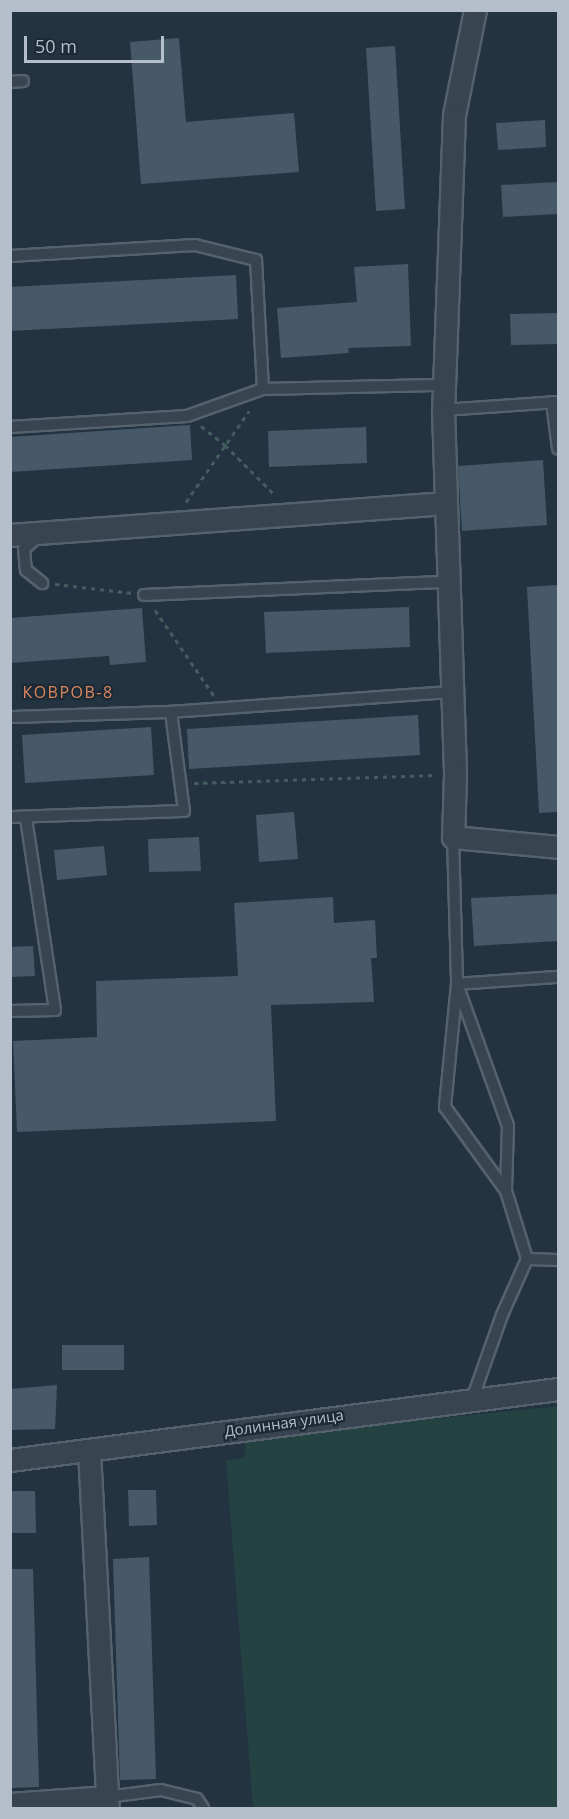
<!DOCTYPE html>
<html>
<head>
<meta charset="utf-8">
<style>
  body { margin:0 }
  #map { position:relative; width:569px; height:1819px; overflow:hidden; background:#233341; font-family:"Open Sans",sans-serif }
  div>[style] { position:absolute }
  .green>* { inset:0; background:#254242 }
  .building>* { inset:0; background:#475968 }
  .path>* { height:3px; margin-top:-1.5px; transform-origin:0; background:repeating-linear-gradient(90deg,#435e5f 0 4.5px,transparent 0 9px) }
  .roads { filter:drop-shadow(2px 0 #55626e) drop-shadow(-2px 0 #55626e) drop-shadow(0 2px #55626e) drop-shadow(0 -2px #55626e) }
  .service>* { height:10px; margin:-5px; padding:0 5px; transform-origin:5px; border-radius:5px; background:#384551 }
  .minor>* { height:21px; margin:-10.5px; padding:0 10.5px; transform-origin:10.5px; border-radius:10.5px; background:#384551 }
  span { translate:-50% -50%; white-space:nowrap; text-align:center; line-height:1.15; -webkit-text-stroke:4.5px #1c2a36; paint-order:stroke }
  .street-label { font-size:15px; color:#b4bfcb }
  .neighbourhood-label { font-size:16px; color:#dd885e; letter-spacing:1.5px }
  .frame { position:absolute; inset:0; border:12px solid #b4bfcb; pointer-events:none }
  .scale { position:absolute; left:24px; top:36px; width:140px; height:27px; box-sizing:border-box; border:3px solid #b4bfcb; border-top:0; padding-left:8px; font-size:18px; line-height:21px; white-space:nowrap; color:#b4bfcb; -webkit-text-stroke:4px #1c2a36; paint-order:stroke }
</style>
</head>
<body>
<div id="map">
  <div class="green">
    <i style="clip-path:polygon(558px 1406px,558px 1808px,253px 1808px,226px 1460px,244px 1458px,246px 1438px)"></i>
  </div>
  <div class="building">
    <i style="clip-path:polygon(179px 38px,186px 122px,294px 113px,299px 172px,141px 184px,130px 42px)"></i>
    <i style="clip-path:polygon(395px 46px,405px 209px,376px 211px,366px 48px)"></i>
    <i style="clip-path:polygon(545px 120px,546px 147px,498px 150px,496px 123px)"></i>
    <i style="clip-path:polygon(558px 182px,558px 214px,503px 217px,501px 185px)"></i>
    <i style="clip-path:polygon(408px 264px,411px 346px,348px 348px,349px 353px,281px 358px,277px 308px,357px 302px,354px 267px)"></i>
    <i style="clip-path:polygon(236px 275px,238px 319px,10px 331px,10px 287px)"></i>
    <i style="clip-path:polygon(558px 313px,558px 344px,511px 345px,510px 314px)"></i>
    <i style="clip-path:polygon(190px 425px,192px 460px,10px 472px,10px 437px)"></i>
    <i style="clip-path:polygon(366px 427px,367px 463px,269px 467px,268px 431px)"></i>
    <i style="clip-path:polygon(543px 460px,547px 525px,462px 531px,458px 466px)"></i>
    <i style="clip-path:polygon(558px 585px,558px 812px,539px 813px,527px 587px)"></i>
    <i style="clip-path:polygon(409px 607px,410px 647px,266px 653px,264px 612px)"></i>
    <i style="clip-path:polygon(142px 608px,146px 662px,110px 665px,109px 656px,10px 663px,10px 618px)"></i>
    <i style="clip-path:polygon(418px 715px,420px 755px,189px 769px,187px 729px)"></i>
    <i style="clip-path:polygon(151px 727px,154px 775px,25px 783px,22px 735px)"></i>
    <i style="clip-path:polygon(294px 812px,298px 859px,259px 862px,256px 815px)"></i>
    <i style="clip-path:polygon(199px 837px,201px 871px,149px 872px,148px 839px)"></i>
    <i style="clip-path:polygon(104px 846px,107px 875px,57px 880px,54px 850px)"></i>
    <i style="clip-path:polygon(558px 894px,558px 941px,474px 946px,471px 898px)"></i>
    <i style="clip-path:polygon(333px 897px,334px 923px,375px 920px,377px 958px,371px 958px,374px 1002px,271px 1005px,276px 1121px,17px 1132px,13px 1041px,97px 1037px,96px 981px,238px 976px,234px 903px)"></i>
    <i style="clip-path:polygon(33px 946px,35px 976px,10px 977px,10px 947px)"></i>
    <i style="clip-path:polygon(62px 1345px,124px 1345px,124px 1370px,62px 1370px)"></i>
    <i style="clip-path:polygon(57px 1385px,55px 1429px,10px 1430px,10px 1389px)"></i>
    <i style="clip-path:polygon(128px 1490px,156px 1490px,157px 1525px,129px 1526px)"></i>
    <i style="clip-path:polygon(10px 1491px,35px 1491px,36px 1533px,10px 1533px)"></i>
    <i style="clip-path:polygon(149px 1557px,156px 1779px,120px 1780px,113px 1559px)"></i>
    <i style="clip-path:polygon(10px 1569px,33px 1569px,39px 1787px,10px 1788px)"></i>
  </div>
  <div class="path">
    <i style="left:201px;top:426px;width:31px;rotate:38deg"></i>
    <i style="left:225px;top:445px;width:71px;rotate:45deg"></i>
    <i style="left:186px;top:502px;width:111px;rotate:-55.3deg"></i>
    <i style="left:55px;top:584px;width:78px;rotate:6.7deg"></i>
    <i style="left:155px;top:610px;width:104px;rotate:55.5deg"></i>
    <i style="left:194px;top:783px;width:242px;rotate:-1.9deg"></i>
  </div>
  <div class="roads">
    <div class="service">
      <i style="left:10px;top:82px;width:13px;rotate:-4deg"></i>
      <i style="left:10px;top:256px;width:185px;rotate:-3.4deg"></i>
      <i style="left:195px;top:245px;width:63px;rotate:13.8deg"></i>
      <i style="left:256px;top:260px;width:129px;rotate:86.9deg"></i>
      <i style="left:552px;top:402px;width:47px;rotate:82.7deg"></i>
      <i style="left:443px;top:410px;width:115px;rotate:-4deg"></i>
      <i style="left:10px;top:427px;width:177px;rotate:-3.6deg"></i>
      <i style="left:187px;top:416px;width:81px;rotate:-19.6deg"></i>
      <i style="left:263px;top:389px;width:183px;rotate:-1.3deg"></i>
      <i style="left:40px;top:535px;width:21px;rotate:139deg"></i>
      <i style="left:24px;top:549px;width:21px;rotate:85deg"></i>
      <i style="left:26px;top:570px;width:21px;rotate:39deg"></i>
      <i style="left:144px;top:595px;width:303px;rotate:-2.5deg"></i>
      <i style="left:10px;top:717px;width:161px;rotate:-1.8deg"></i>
      <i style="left:10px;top:817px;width:174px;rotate:-2deg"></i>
      <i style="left:184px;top:811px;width:100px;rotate:-97.5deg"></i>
      <i style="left:171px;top:712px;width:282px;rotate:-4.1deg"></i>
      <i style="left:453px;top:837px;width:147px;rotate:88.4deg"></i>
      <i style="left:457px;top:984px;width:101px;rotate:-4deg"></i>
      <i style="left:457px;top:984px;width:124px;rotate:95.6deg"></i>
      <i style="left:445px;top:1107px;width:104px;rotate:54deg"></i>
      <i style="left:506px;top:1191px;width:71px;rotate:72.8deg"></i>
      <i style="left:527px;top:1259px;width:61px;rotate:114.1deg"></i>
      <i style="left:502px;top:1315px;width:87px;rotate:109.5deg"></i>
      <i style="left:458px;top:987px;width:148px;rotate:70.2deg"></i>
      <i style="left:508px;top:1126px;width:65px;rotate:91.8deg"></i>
      <i style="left:10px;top:1011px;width:45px;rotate:-1.3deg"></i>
      <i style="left:55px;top:1010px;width:194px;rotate:-98.6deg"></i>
      <i style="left:527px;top:1259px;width:31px;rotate:2deg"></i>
      <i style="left:107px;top:1797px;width:54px;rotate:-7.4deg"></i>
      <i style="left:161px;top:1790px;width:37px;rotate:14deg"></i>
      <i style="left:197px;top:1799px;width:11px;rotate:56deg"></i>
    </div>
    <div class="minor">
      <i style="left:475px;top:10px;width:107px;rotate:101.3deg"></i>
      <i style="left:454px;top:115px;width:295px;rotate:92.1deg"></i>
      <i style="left:443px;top:410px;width:365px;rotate:88.1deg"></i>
      <i style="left:455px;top:775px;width:62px;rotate:91.8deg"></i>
      <i style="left:453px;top:837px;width:105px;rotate:5.4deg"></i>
      <i style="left:10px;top:535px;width:437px;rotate:-4.2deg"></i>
      <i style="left:89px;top:1450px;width:359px;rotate:87deg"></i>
      <i style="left:10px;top:1460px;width:553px;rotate:-7.38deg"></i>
      <i style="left:10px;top:1804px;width:97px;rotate:-4.1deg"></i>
    </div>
  </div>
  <div class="street-label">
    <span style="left:284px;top:1423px;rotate:-8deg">Долинная улица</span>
  </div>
  <div class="neighbourhood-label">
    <span style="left:68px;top:692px">КОВРОВ-8</span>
  </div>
  <div class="frame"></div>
  <div class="scale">50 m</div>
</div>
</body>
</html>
